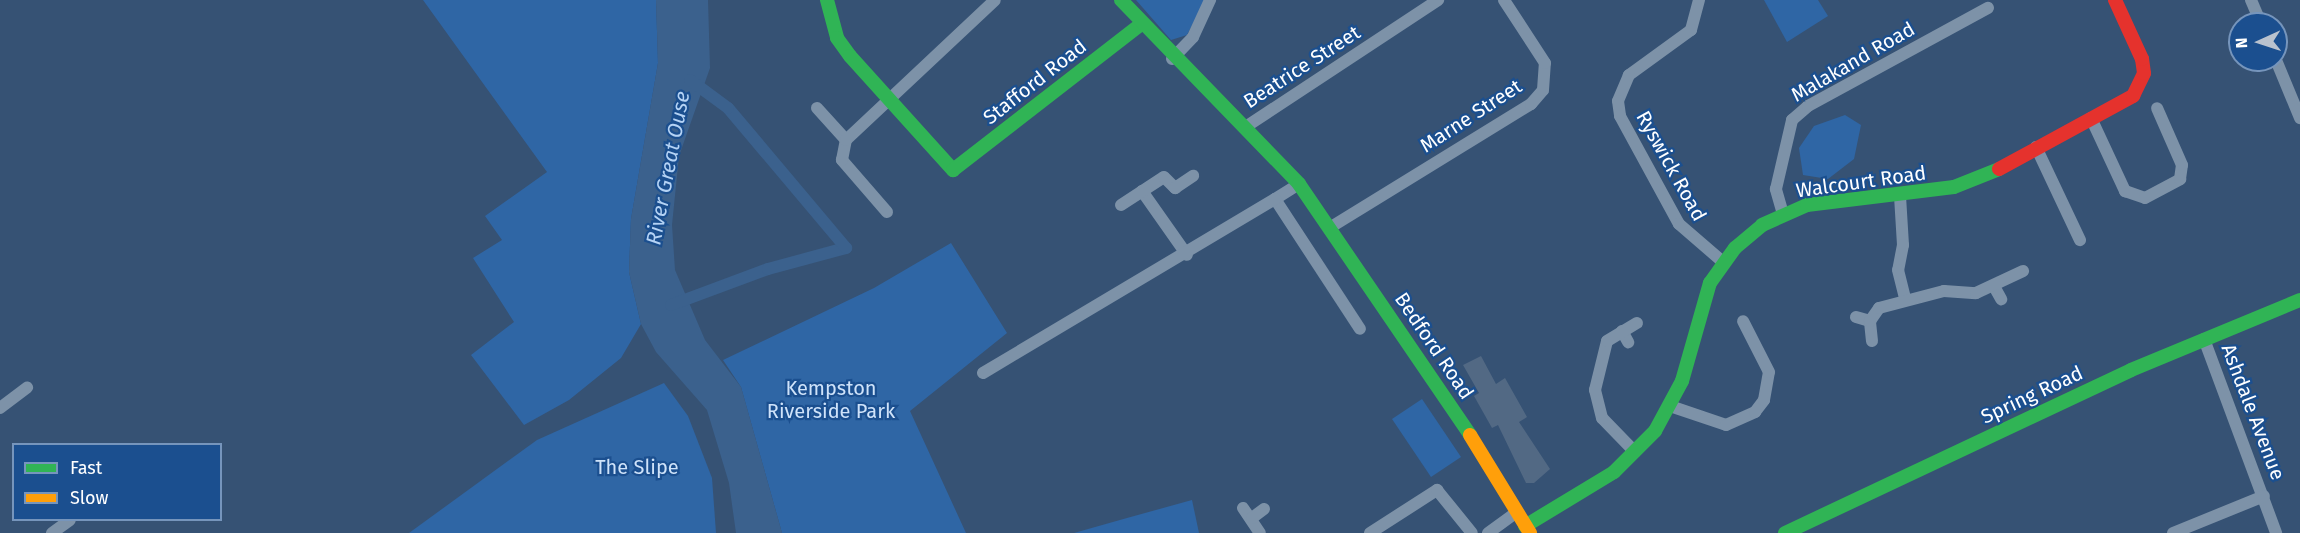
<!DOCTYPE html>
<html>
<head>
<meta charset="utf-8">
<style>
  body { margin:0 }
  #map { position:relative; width:2300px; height:533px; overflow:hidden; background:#365274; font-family:"Fira Sans",sans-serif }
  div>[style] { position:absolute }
  .green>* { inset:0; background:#2f66a5 }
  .water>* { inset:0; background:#3b618d }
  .canal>* { height:12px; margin:-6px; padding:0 6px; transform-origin:6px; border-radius:6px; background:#3b618d }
  .building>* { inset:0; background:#526984 }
  .street>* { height:12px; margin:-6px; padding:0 6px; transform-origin:6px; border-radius:6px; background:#7d92a8 }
  .fast>* { height:14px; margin:-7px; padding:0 7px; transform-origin:7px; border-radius:7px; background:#30b455 }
  .slow>* { height:14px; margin:-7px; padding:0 7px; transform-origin:7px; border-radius:7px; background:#ff9f0a }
  .jam>* { height:14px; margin:-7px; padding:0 7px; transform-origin:7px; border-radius:7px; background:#e5322d }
  span { translate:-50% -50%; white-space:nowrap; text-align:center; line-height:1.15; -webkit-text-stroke:4.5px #1b4f8f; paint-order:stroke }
  .street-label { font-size:20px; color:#fff }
  .park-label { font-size:20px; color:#cfe3fa }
  .water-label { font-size:21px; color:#b5d3f5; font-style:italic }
  .legend { position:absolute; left:12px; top:443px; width:210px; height:78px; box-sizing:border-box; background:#1b4f8f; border:2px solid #7695bc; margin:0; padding:8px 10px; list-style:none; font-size:18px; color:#fff }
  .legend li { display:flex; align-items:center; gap:12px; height:30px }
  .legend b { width:30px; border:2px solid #7695bc }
  .north { position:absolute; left:2228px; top:12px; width:60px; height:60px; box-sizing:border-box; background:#1b4f8f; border:2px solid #7695bc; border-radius:50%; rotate:267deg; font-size:16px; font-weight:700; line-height:24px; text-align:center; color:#fff }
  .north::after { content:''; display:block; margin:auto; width:21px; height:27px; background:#b9c2ce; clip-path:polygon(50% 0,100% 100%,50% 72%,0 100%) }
</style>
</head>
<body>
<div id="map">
  <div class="green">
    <i style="clip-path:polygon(423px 0,656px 0,658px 63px,631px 219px,629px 272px,641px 324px,621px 358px,569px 400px,524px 425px,471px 355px,514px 322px,473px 258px,502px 240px,485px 216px,547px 172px)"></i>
    <i style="clip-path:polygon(1136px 0,1205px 0,1187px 35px,1171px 40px)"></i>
    <i style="clip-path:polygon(1764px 0,1818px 0,1828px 16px,1787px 42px)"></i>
    <i style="clip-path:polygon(1845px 115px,1861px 125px,1854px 159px,1828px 179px,1803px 175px,1799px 148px,1814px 126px)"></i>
    <i style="clip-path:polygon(951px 243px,1007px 333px,910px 411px,966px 533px,782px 533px,741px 387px,723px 360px,874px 288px)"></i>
    <i style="clip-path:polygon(664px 383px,688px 416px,712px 478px,716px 533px,409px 533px,537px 440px)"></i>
    <i style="clip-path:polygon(1422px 399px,1461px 457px,1431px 477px,1392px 419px)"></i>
    <i style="clip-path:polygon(1192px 500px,1199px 533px,1074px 533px,1127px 518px)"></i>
  </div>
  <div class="water">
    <i style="clip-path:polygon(656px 0,708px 0,710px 68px,679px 156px,672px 225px,675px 270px,705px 340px,741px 387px,782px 533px,736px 533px,729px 483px,707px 410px,656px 352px,641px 324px,629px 272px,631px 219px,658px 63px)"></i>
  </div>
  <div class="canal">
    <i style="left:671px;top:305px;width:103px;rotate:-20.4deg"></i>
    <i style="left:768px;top:269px;width:81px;rotate:-15.1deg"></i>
    <i style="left:846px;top:248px;width:183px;rotate:-130.1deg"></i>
    <i style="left:728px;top:108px;width:47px;rotate:-143.6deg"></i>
  </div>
  <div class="building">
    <i style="clip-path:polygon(1481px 356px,1496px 384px,1505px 378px,1527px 417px,1519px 422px,1550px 469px,1534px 483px,1526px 483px,1498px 425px,1492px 428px,1474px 396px,1479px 393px,1463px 365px)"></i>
  </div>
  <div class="street">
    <i style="left:1699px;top:0;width:31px;rotate:105deg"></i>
    <i style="left:1691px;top:30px;width:77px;rotate:144deg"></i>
    <i style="left:1629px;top:75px;width:28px;rotate:113deg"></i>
    <i style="left:1618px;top:101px;width:15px;rotate:82deg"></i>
    <i style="left:1620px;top:116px;width:123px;rotate:61.4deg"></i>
    <i style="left:1679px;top:224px;width:58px;rotate:40.8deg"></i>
    <i style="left:2251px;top:0;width:26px;rotate:67deg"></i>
    <i style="left:1172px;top:59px;width:30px;rotate:-46deg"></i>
    <i style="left:1193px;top:37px;width:41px;rotate:-65.3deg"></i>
    <i style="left:2276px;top:60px;width:63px;rotate:67.5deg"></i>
    <i style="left:817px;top:108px;width:43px;rotate:47.8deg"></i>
    <i style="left:2091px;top:118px;width:81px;rotate:65deg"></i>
    <i style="left:2125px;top:191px;width:21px;rotate:19deg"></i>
    <i style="left:2145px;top:198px;width:40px;rotate:-28deg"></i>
    <i style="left:2180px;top:179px;width:14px;rotate:-82deg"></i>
    <i style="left:2182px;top:165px;width:62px;rotate:-113.7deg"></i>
    <i style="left:1247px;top:126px;width:229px;rotate:-33.4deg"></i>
    <i style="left:2036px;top:147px;width:103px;rotate:64.7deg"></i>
    <i style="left:1299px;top:184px;width:28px;rotate:148deg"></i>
    <i style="left:1275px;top:199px;width:155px;rotate:56.8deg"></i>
    <i style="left:1142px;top:191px;width:78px;rotate:54.9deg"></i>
    <i style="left:1900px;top:196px;width:49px;rotate:86.5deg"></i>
    <i style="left:1903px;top:245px;width:25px;rotate:101deg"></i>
    <i style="left:1898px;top:270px;width:30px;rotate:76deg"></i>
    <i style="left:1121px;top:205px;width:51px;rotate:-33.1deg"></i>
    <i style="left:1164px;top:177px;width:16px;rotate:45deg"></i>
    <i style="left:1175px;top:188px;width:22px;rotate:-34deg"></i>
    <i style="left:887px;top:212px;width:69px;rotate:-130.9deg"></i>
    <i style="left:842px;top:160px;width:20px;rotate:-79deg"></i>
    <i style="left:846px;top:140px;width:204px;rotate:-43.2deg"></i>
    <i style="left:1783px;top:214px;width:26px;rotate:-106deg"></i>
    <i style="left:1776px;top:189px;width:71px;rotate:-76.9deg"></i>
    <i style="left:1792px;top:120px;width:21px;rotate:-41deg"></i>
    <i style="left:1808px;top:106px;width:205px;rotate:-28.6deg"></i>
    <i style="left:1331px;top:227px;width:235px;rotate:-31.6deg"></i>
    <i style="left:1531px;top:104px;width:18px;rotate:-49deg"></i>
    <i style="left:1543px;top:90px;width:27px;rotate:-86deg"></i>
    <i style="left:1545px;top:63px;width:75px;rotate:-123.1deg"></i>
    <i style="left:1995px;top:288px;width:13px;rotate:61deg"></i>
    <i style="left:1856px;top:317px;width:15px;rotate:16deg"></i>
    <i style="left:1622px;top:331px;width:13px;rotate:61deg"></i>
    <i style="left:2204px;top:339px;width:207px;rotate:69.6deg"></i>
    <i style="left:1872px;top:341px;width:20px;rotate:-96deg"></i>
    <i style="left:1870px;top:321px;width:16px;rotate:-55deg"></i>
    <i style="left:1879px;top:308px;width:67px;rotate:-14.7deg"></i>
    <i style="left:1944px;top:291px;width:32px;rotate:4deg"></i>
    <i style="left:1976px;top:293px;width:52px;rotate:-25.1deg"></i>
    <i style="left:983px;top:373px;width:340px;rotate:-30.8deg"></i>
    <i style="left:1670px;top:406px;width:59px;rotate:18.7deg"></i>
    <i style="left:1726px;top:425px;width:32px;rotate:-24deg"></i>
    <i style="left:1755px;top:412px;width:15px;rotate:-53deg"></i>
    <i style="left:1764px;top:400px;width:28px;rotate:-80deg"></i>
    <i style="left:1769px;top:372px;width:57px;rotate:-117deg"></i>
    <i style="left:0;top:408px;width:34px;rotate:-37deg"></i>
    <i style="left:1635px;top:452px;width:47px;rotate:-134.1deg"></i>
    <i style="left:1602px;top:418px;width:29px;rotate:-104deg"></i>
    <i style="left:1595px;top:390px;width:50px;rotate:-76.2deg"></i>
    <i style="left:1607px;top:341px;width:35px;rotate:-31deg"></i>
    <i style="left:1243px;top:508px;width:30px;rotate:56deg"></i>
    <i style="left:1252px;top:518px;width:15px;rotate:-37deg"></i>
    <i style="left:52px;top:533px;width:22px;rotate:-36deg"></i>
    <i style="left:1370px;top:533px;width:80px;rotate:-32.7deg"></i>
    <i style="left:1437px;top:490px;width:55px;rotate:50.9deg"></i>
    <i style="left:1488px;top:533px;width:34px;rotate:-36deg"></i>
    <i style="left:2173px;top:533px;width:98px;rotate:-22.1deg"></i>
  </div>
  <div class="fast">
    <i style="left:827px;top:0;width:39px;rotate:75deg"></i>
    <i style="left:837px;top:38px;width:22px;rotate:54deg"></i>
    <i style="left:850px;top:56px;width:154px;rotate:47.9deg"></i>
    <i style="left:953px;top:170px;width:237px;rotate:-37.8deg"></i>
    <i style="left:1121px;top:0;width:256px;rotate:45.9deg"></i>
    <i style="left:1299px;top:184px;width:304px;rotate:55.7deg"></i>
    <i style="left:1525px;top:526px;width:104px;rotate:-31.2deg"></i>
    <i style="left:1614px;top:472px;width:58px;rotate:-45deg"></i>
    <i style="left:1655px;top:431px;width:57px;rotate:-61.6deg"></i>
    <i style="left:1682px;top:381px;width:102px;rotate:-74.1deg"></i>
    <i style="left:1710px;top:283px;width:43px;rotate:-54.5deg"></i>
    <i style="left:1735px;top:248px;width:35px;rotate:-40deg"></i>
    <i style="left:1762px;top:225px;width:49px;rotate:-24deg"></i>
    <i style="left:1807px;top:205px;width:148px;rotate:-7deg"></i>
    <i style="left:1954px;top:187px;width:48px;rotate:-21.8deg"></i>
    <i style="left:1785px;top:533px;width:382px;rotate:-25.2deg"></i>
    <i style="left:2131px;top:370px;width:183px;rotate:-22.5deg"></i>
  </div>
  <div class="slow">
    <i style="left:1470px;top:435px;width:115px;rotate:58.5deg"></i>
  </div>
  <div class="jam">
    <i style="left:1999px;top:169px;width:153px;rotate:-28.6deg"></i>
    <i style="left:2133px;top:96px;width:25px;rotate:-64deg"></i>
    <i style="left:2144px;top:73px;width:14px;rotate:-98deg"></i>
    <i style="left:2142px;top:59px;width:65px;rotate:-114.6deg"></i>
  </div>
  <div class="street-label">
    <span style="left:1853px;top:62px;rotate:-30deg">Malakand Road</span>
    <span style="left:1302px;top:67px;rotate:-33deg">Beatrice Street</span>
    <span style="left:1035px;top:82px;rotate:-38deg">Stafford Road</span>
    <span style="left:1471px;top:116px;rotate:-33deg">Marne Street</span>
    <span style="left:1671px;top:166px;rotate:61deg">Ryswick Road</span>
    <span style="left:1861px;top:182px;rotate:-8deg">Walcourt Road</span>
    <span style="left:1434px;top:346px;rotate:56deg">Bedford Road</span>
    <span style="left:2032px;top:395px;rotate:-25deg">Spring Road</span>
    <span style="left:2253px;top:412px;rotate:69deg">Ashdale Avenue</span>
  </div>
  <div class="park-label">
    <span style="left:831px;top:400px">Kempston<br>Riverside Park</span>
    <span style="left:637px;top:467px">The Slipe</span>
  </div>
  <div class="water-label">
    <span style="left:668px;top:168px;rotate:-79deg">River Great Ouse</span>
  </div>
  <ul class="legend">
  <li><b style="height:8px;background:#30b455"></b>Fast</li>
  <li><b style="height:8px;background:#ff9f0a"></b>Slow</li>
  </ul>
  <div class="north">N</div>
</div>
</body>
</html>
